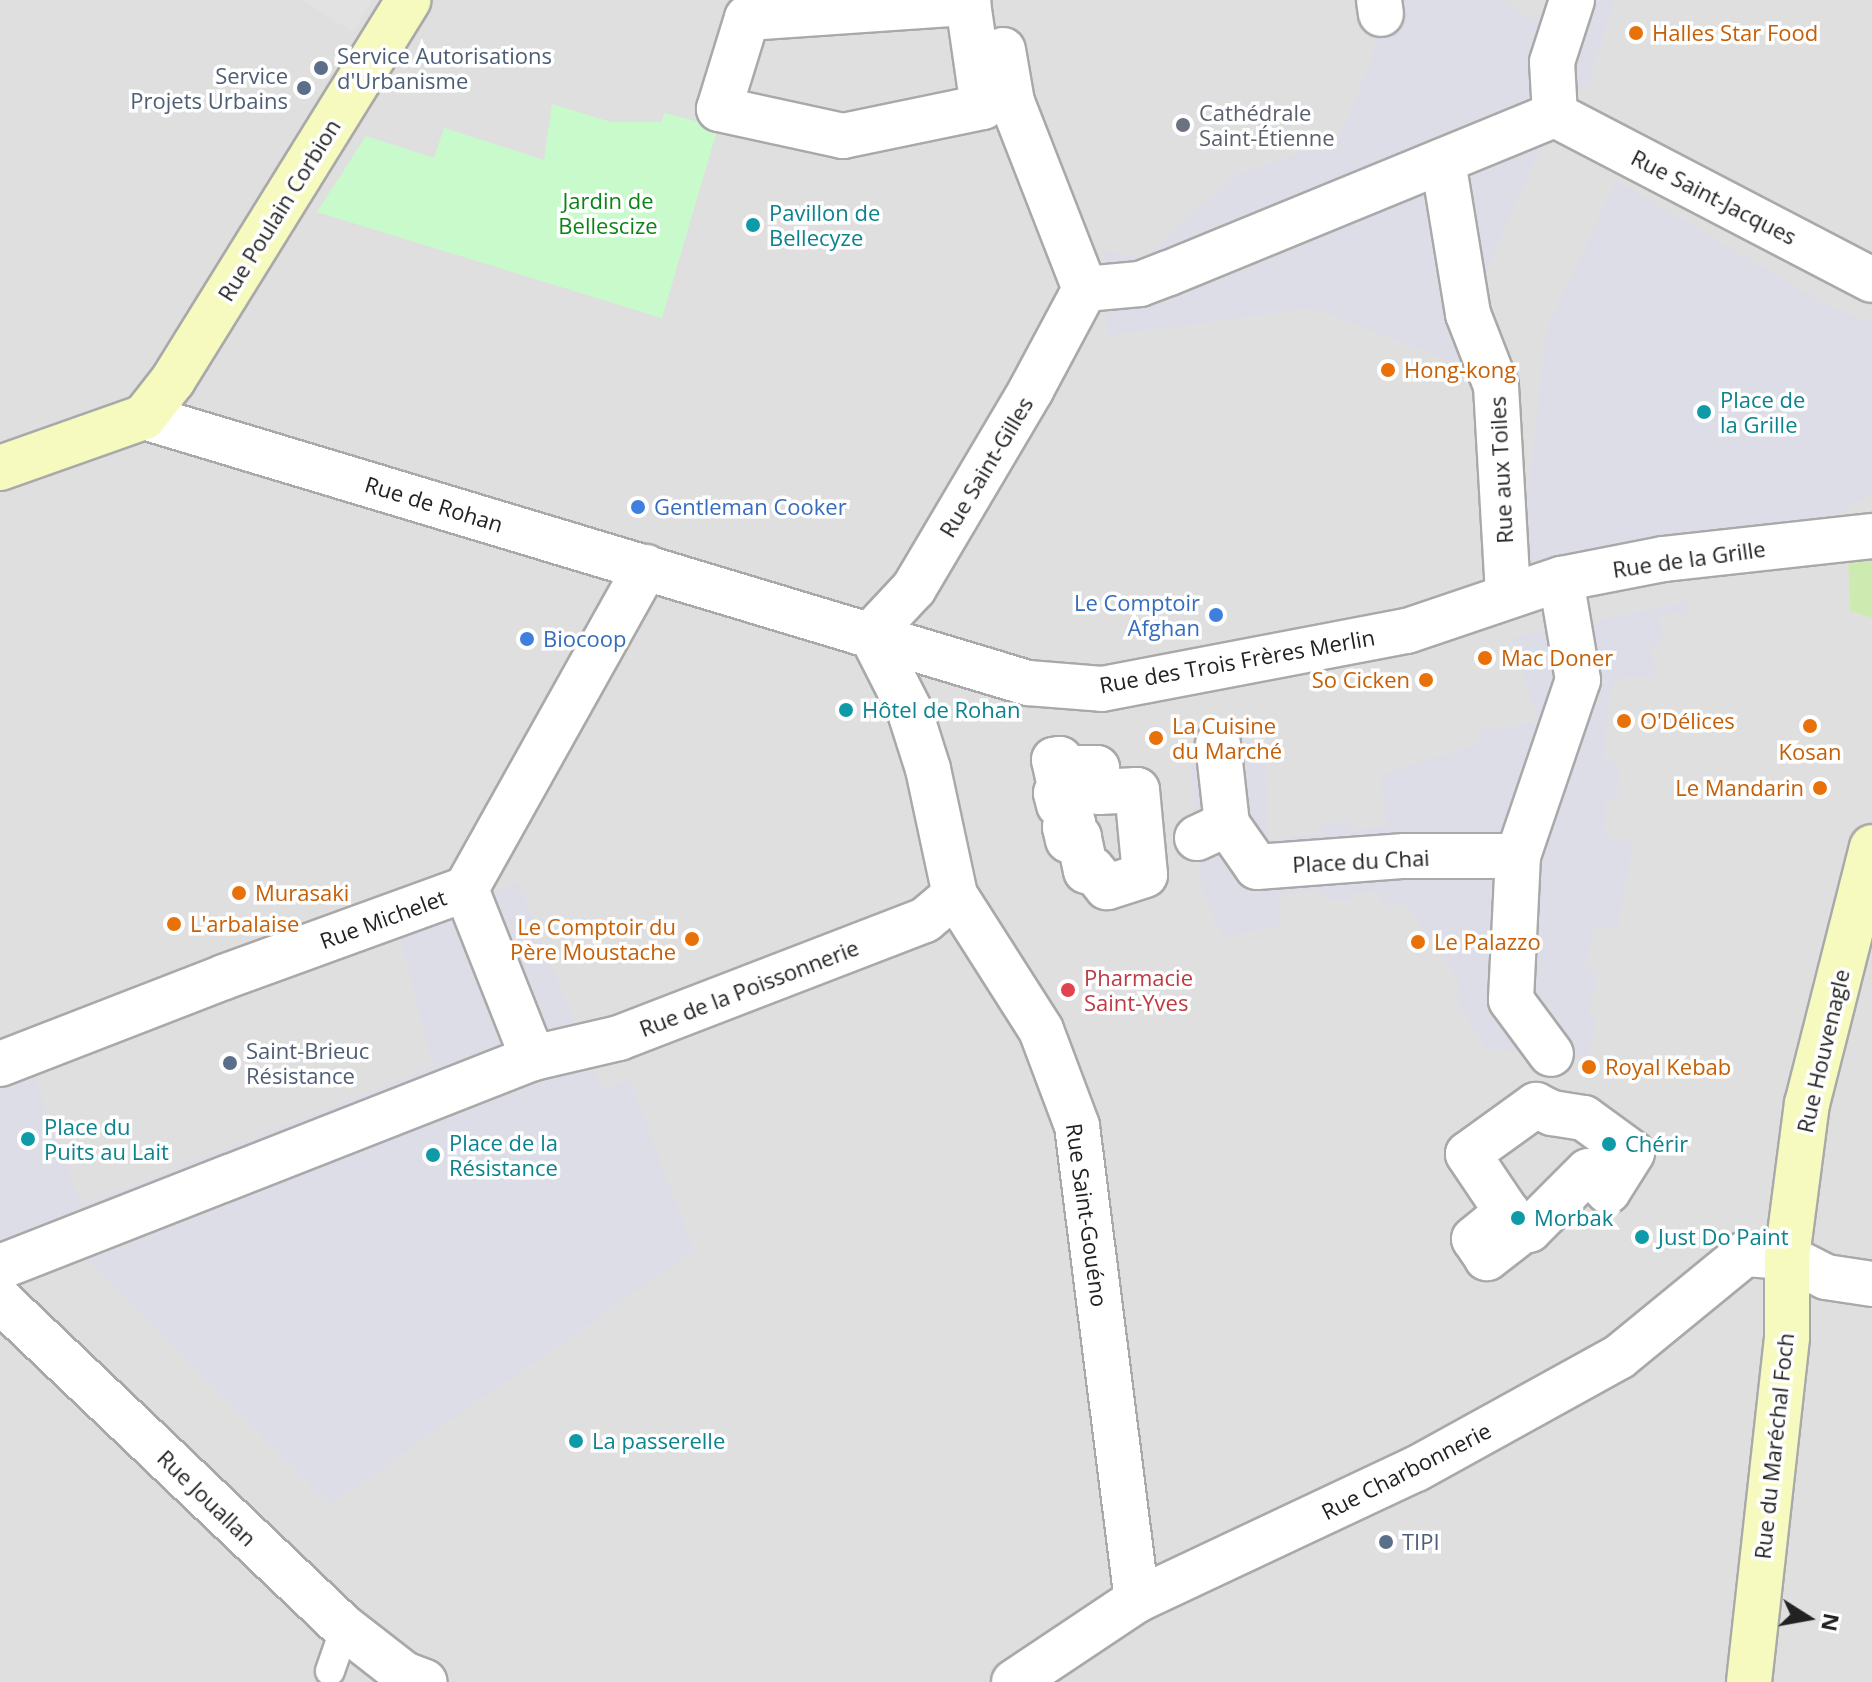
<!DOCTYPE html>
<html>
<head>
<meta charset="utf-8">
<style>
  body { margin:0 }
  #map { position:relative; width:1872px; height:1682px; overflow:hidden; background:#f2efe9; font-family:"Open Sans",sans-serif }
  div>[style] { position:absolute }
  .residential>* { inset:0; background:#e0dfdf }
  .grass>* { inset:0; background:#cdebb0 }
  .park>* { inset:0; background:#c8facc }
  .parking>* { inset:0; background:#e2e2e2 }
  .plaza>* { inset:0; background:#dddde8 }
  .roads { filter:drop-shadow(2px 0 #a9a9a9) drop-shadow(-2px 0 #a9a9a9) drop-shadow(0 2px #a9a9a9) drop-shadow(0 -2px #a9a9a9) }
  .lane>* { height:28px; margin:-14px; padding:0 14px; transform-origin:14px; border-radius:14px; background:#fff }
  .street>* { height:44px; margin:-22px; padding:0 22px; transform-origin:22px; border-radius:22px; background:#fff }
  .secondary>* { height:44px; margin:-22px; padding:0 22px; transform-origin:22px; border-radius:22px; background:#f7fabf }
  .dots>* { width:22px; height:22px; translate:-50% -50%; box-sizing:border-box; border:4px solid #fff; border-radius:50% }
  span { translate:-50% -50%; white-space:nowrap; text-align:center; line-height:1.15; -webkit-text-stroke:7px #fff; paint-order:stroke }
  .food-label { font-size:22px; color:#c56008 }
  .left { translate:0 -50%; text-align:left }
  .right { translate:-100% -50%; text-align:right }
  .service-label { font-size:22px; color:#4e5e75 }
  .worship-label { font-size:22px; color:#5b616d }
  .street-label { font-size:22px; color:#222 }
  .park-label { font-size:22px; color:#0c8416 }
  .culture-label { font-size:22px; color:#0d838f }
  .shop-label { font-size:22px; color:#366cbe }
  .health-label { font-size:22px; color:#be3a42 }
  .north { position:absolute; left:1768px; top:1578px; width:80px; height:80px; -webkit-text-stroke:6px #fff; paint-order:stroke; rotate:101deg; font-size:22px; font-weight:700; line-height:32px; text-align:center; color:#222 }
  .north::after { content:''; display:block; margin:auto; width:28px; height:36px; background:#222; clip-path:polygon(50% 0,100% 100%,50% 72%,0 100%) }
</style>
</head>
<body>
<div id="map">
  <div class="residential">
    <i style="clip-path:polygon(0 0,1872px 0,1872px 1682px,0 1682px)"></i>
  </div>
  <div class="grass">
    <i style="clip-path:polygon(1848px 554px,1872px 554px,1872px 618px,1850px 611px)"></i>
  </div>
  <div class="park">
    <i style="clip-path:polygon(552px 104px,611px 122px,662px 122px,664px 113px,718px 127px,662px 318px,317px 212px,366px 136px,434px 158px,444px 128px,544px 160px)"></i>
  </div>
  <div class="parking">
    <i style="clip-path:polygon(302px 0,373px 0,353px 32px)"></i>
  </div>
  <div class="plaza">
    <i style="clip-path:polygon(1384px 0,1503px 0,1537px 22px,1546px 0,1615px 0,1589px 82px,1555px 115px,1468px 313px,1456px 363px,1311px 308px,1108px 336px,1102px 249px,1138px 258px,1146px 256px,1234px 176px,1339px 139px,1370px 63px)"></i>
    <i style="clip-path:polygon(1616px 180px,1825px 304px,1872px 323px,1872px 494px,1829px 518px,1520px 570px,1546px 330px)"></i>
    <i style="clip-path:polygon(1689px 601px,1684px 615px,1669px 612px,1660px 618px,1659px 625px,1664px 633px,1662px 642px,1653px 646px,1651px 656px,1656px 664px,1653px 677px,1620px 677px,1611px 687px,1603px 760px,1620px 763px,1617px 798px,1607px 798px,1603px 837px,1633px 841px,1617px 931px,1596px 926px,1584px 968px,1598px 972px,1588px 1014px,1597px 1017px,1588px 1059px,1486px 1049px,1456px 998px,1459px 982px,1432px 940px,1423px 944px,1417px 934px,1423px 930px,1403px 901px,1395px 908px,1380px 903px,1379px 891px,1353px 894px,1350px 900px,1333px 901px,1320px 890px,1279px 894px,1281px 925px,1223px 938px,1201px 889px,1189px 747px,1263px 741px,1269px 840px,1318px 834px,1319px 824px,1352px 821px,1354px 830px,1387px 826px,1380px 775px,1481px 743px,1477px 731px,1496px 727px,1500px 731px,1532px 721px,1535px 727px,1540px 726px,1511px 638px)"></i>
    <i style="clip-path:polygon(518px 882px,602px 1090px,630px 1080px,694px 1251px,329px 1505px,68px 1241px,0 1267px,0 1064px,26px 1054px,82px 1206px,433px 1066px,398px 929px)"></i>
  </div>
  <div class="roads">
    <div class="lane">
      <i style="left:330px;top:1671px;width:46px;rotate:-70.8deg"></i>
    </div>
    <div class="street">
      <i style="left:1379px;top:0;width:14px;rotate:82deg"></i>
      <i style="left:968px;top:3px;width:105px;rotate:81.8deg"></i>
      <i style="left:983px;top:107px;width:143px;rotate:168.3deg"></i>
      <i style="left:843px;top:136px;width:127px;rotate:-167.7deg"></i>
      <i style="left:719px;top:109px;width:95px;rotate:-72.9deg"></i>
      <i style="left:747px;top:18px;width:222px;rotate:-3.9deg"></i>
      <i style="left:1003px;top:50px;width:53px;rotate:80.2deg"></i>
      <i style="left:1012px;top:102px;width:201px;rotate:68.7deg"></i>
      <i style="left:1555px;top:115px;width:357px;rotate:27.5deg"></i>
      <i style="left:1555px;top:115px;width:53px;rotate:-93.2deg"></i>
      <i style="left:1552px;top:62px;width:65px;rotate:-72.1deg"></i>
      <i style="left:1443px;top:161px;width:155px;rotate:80.7deg"></i>
      <i style="left:1468px;top:314px;width:77px;rotate:68.7deg"></i>
      <i style="left:1496px;top:386px;width:209px;rotate:86.7deg"></i>
      <i style="left:1085px;top:289px;width:55px;rotate:-5.2deg"></i>
      <i style="left:1140px;top:284px;width:31px;rotate:-21deg"></i>
      <i style="left:1169px;top:273px;width:417px;rotate:-22.3deg"></i>
      <i style="left:144px;top:417px;width:923px;rotate:16.75deg"></i>
      <i style="left:1028px;top:683px;width:74px;rotate:4.6deg"></i>
      <i style="left:1102px;top:689px;width:310px;rotate:-10.8deg"></i>
      <i style="left:1407px;top:631px;width:163px;rotate:-18.7deg"></i>
      <i style="left:1561px;top:579px;width:105px;rotate:-11deg"></i>
      <i style="left:1664px;top:559px;width:209px;rotate:-6.3deg"></i>
      <i style="left:871px;top:634px;width:84px;rotate:63.1deg"></i>
      <i style="left:909px;top:709px;width:63px;rotate:72.4deg"></i>
      <i style="left:928px;top:769px;width:129px;rotate:77.9deg"></i>
      <i style="left:955px;top:895px;width:160px;rotate:57.5deg"></i>
      <i style="left:1041px;top:1030px;width:103px;rotate:69.4deg"></i>
      <i style="left:1077px;top:1126px;width:478px;rotate:82.8deg"></i>
      <i style="left:871px;top:634px;width:63px;rotate:-46.9deg"></i>
      <i style="left:914px;top:588px;width:230px;rotate:-59.4deg"></i>
      <i style="left:1031px;top:390px;width:115px;rotate:-61.9deg"></i>
      <i style="left:1060px;top:759px;width:9px;rotate:84deg"></i>
      <i style="left:1061px;top:768px;width:36px"></i>
      <i style="left:1097px;top:768px;width:24px;rotate:85deg"></i>
      <i style="left:1099px;top:792px;width:38px;rotate:-3deg"></i>
      <i style="left:1137px;top:790px;width:85px;rotate:84.6deg"></i>
      <i style="left:1145px;top:875px;width:40px;rotate:162deg"></i>
      <i style="left:1107px;top:887px;width:23px;rotate:-130deg"></i>
      <i style="left:1092px;top:869px;width:6px;rotate:162deg"></i>
      <i style="left:1086px;top:871px;width:35px;rotate:-102deg"></i>
      <i style="left:1079px;top:837px;width:11px;rotate:165deg"></i>
      <i style="left:1068px;top:840px;width:13px;rotate:-103deg"></i>
      <i style="left:1065px;top:827px;width:9px;rotate:-21deg"></i>
      <i style="left:1073px;top:824px;width:23px;rotate:-103deg"></i>
      <i style="left:1068px;top:802px;width:9px;rotate:162deg"></i>
      <i style="left:1059px;top:805px;width:12px;rotate:-104deg"></i>
      <i style="left:1056px;top:793px;width:5px;rotate:-11deg"></i>
      <i style="left:1061px;top:792px;width:33px;rotate:-102deg"></i>
      <i style="left:1054px;top:760px;width:6px;rotate:-9deg"></i>
      <i style="left:1227px;top:824px;width:52px;rotate:55.1deg"></i>
      <i style="left:1257px;top:867px;width:148px;rotate:-4.3deg"></i>
      <i style="left:1405px;top:856px;width:113px"></i>
      <i style="left:1518px;top:856px;width:186px;rotate:-71.2deg"></i>
      <i style="left:1578px;top:680px;width:102px;rotate:-99.6deg"></i>
      <i style="left:1197px;top:838px;width:33px;rotate:-25deg"></i>
      <i style="left:1227px;top:824px;width:81px;rotate:-96.4deg"></i>
      <i style="left:1518px;top:856px;width:144px;rotate:92.8deg"></i>
      <i style="left:1511px;top:1000px;width:67px;rotate:53.5deg"></i>
      <i style="left:466px;top:889px;width:182px;rotate:68.4deg"></i>
      <i style="left:0;top:1064px;width:240px;rotate:-21.2deg"></i>
      <i style="left:224px;top:977px;width:258px;rotate:-20deg"></i>
      <i style="left:466px;top:889px;width:369px;rotate:-60.8deg"></i>
      <i style="left:1536px;top:1105px;width:18px;rotate:27deg"></i>
      <i style="left:1552px;top:1113px;width:32px;rotate:9deg"></i>
      <i style="left:1584px;top:1118px;width:59px;rotate:36.1deg"></i>
      <i style="left:1632px;top:1153px;width:45px;rotate:122.3deg"></i>
      <i style="left:1608px;top:1191px;width:28px;rotate:-135deg"></i>
      <i style="left:1588px;top:1171px;width:83px;rotate:135deg"></i>
      <i style="left:1529px;top:1230px;width:4px;rotate:-124deg"></i>
      <i style="left:1527px;top:1227px;width:51px;rotate:142.2deg"></i>
      <i style="left:1487px;top:1258px;width:23px;rotate:-124deg"></i>
      <i style="left:1474px;top:1239px;width:43px;rotate:-39.3deg"></i>
      <i style="left:1507px;top:1212px;width:70px;rotate:-123.9deg"></i>
      <i style="left:1468px;top:1154px;width:84px;rotate:-35.8deg"></i>
      <i style="left:0;top:1267px;width:573px;rotate:-21.41deg"></i>
      <i style="left:533px;top:1058px;width:88px;rotate:-13.1deg"></i>
      <i style="left:619px;top:1038px;width:328px;rotate:-21.1deg"></i>
      <i style="left:925px;top:920px;width:39px;rotate:-40deg"></i>
      <i style="left:0;top:1300px;width:476px;rotate:43.6deg"></i>
      <i style="left:345px;top:1628px;width:75px;rotate:37.9deg"></i>
      <i style="left:404px;top:1674px;width:22px;rotate:21deg"></i>
      <i style="left:1014px;top:1682px;width:148px;rotate:-33.7deg"></i>
      <i style="left:1137px;top:1600px;width:308px;rotate:-25.2deg"></i>
      <i style="left:1416px;top:1469px;width:232px;rotate:-28.9deg"></i>
      <i style="left:1619px;top:1357px;width:163px;rotate:-39.3deg"></i>
      <i style="left:1745px;top:1254px;width:42px;rotate:4.1deg"></i>
      <i style="left:1787px;top:1257px;width:44px;rotate:27.1deg"></i>
      <i style="left:1826px;top:1277px;width:47px;rotate:8.7deg"></i>
    </div>
    <div class="secondary">
      <i style="left:0;top:468px;width:153px;rotate:-19.5deg"></i>
      <i style="left:144px;top:417px;width:47px;rotate:-51.9deg"></i>
      <i style="left:173px;top:380px;width:447px;rotate:-58.2deg"></i>
      <i style="left:1749px;top:1682px;width:347px;rotate:-83.7deg"></i>
      <i style="left:1787px;top:1337px;width:80px;rotate:-90deg"></i>
      <i style="left:1787px;top:1257px;width:154px;rotate:-82.6deg"></i>
      <i style="left:1807px;top:1104px;width:265px;rotate:-75.8deg"></i>
    </div>
  </div>
  <div class="dots">
    <i style="left:1636px;top:33px;background:#e8710a"></i>
    <i style="left:321px;top:68px;background:#5c6f8a"></i>
    <i style="left:304px;top:88px;background:#5c6f8a"></i>
    <i style="left:1183px;top:125px;background:#6b7280"></i>
    <i style="left:753px;top:225px;background:#0f9aa8"></i>
    <i style="left:1388px;top:370px;background:#e8710a"></i>
    <i style="left:1704px;top:412px;background:#0f9aa8"></i>
    <i style="left:638px;top:507px;background:#3f7fe0"></i>
    <i style="left:1216px;top:615px;background:#3f7fe0"></i>
    <i style="left:527px;top:639px;background:#3f7fe0"></i>
    <i style="left:1485px;top:658px;background:#e8710a"></i>
    <i style="left:1426px;top:680px;background:#e8710a"></i>
    <i style="left:846px;top:710px;background:#0f9aa8"></i>
    <i style="left:1624px;top:721px;background:#e8710a"></i>
    <i style="left:1810px;top:726px;background:#e8710a"></i>
    <i style="left:1156px;top:738px;background:#e8710a"></i>
    <i style="left:1820px;top:788px;background:#e8710a"></i>
    <i style="left:239px;top:893px;background:#e8710a"></i>
    <i style="left:174px;top:924px;background:#e8710a"></i>
    <i style="left:692px;top:939px;background:#e8710a"></i>
    <i style="left:1418px;top:942px;background:#e8710a"></i>
    <i style="left:1068px;top:990px;background:#e0444e"></i>
    <i style="left:230px;top:1063px;background:#5c6f8a"></i>
    <i style="left:1589px;top:1067px;background:#e8710a"></i>
    <i style="left:28px;top:1139px;background:#0f9aa8"></i>
    <i style="left:1609px;top:1144px;background:#0f9aa8"></i>
    <i style="left:433px;top:1155px;background:#0f9aa8"></i>
    <i style="left:1518px;top:1218px;background:#0f9aa8"></i>
    <i style="left:1642px;top:1237px;background:#0f9aa8"></i>
    <i style="left:576px;top:1441px;background:#0f9aa8"></i>
    <i style="left:1386px;top:1542px;background:#5c6f8a"></i>
  </div>
  <div class="food-label">
    <span class="left" style="left:1652px;top:33px">Halles Star Food</span>
    <span class="left" style="left:1404px;top:370px">Hong-kong</span>
    <span class="left" style="left:1501px;top:658px">Mac Doner</span>
    <span class="right" style="left:1410px;top:680px">So Cicken</span>
    <span class="left" style="left:1640px;top:721px">O'Délices</span>
    <span class="left" style="left:1172px;top:738px">La Cuisine<br>du Marché</span>
    <span style="left:1810px;top:752px">Kosan</span>
    <span class="right" style="left:1804px;top:788px">Le Mandarin</span>
    <span class="left" style="left:255px;top:893px">Murasaki</span>
    <span class="left" style="left:190px;top:924px">L'arbalaise</span>
    <span class="right" style="left:676px;top:939px">Le Comptoir du<br>Père Moustache</span>
    <span class="left" style="left:1434px;top:942px">Le Palazzo</span>
    <span class="left" style="left:1605px;top:1067px">Royal Kebab</span>
  </div>
  <div class="service-label">
    <span class="left" style="left:337px;top:68px">Service Autorisations<br>d'Urbanisme</span>
    <span class="right" style="left:288px;top:88px">Service<br>Projets Urbains</span>
    <span class="left" style="left:246px;top:1063px">Saint-Brieuc<br>Résistance</span>
    <span class="left" style="left:1402px;top:1542px">TIPI</span>
  </div>
  <div class="worship-label">
    <span class="left" style="left:1199px;top:125px">Cathédrale<br>Saint-Étienne</span>
  </div>
  <div class="street-label">
    <span style="left:1714px;top:197px;rotate:27deg">Rue Saint-Jacques</span>
    <span style="left:279px;top:210px;rotate:-58deg">Rue Poulain Corbion</span>
    <span style="left:986px;top:467px;rotate:-59deg">Rue Saint-Gilles</span>
    <span style="left:1501px;top:470px;rotate:-93deg">Rue aux Toiles</span>
    <span style="left:434px;top:504px;rotate:17deg">Rue de Rohan</span>
    <span style="left:1689px;top:559px;rotate:-8deg">Rue de la Grille</span>
    <span style="left:1237px;top:661px;rotate:-10deg">Rue des Trois Frères Merlin</span>
    <span style="left:1361px;top:861px;rotate:-3deg">Place du Chai</span>
    <span style="left:383px;top:919px;rotate:-20deg">Rue Michelet</span>
    <span style="left:749px;top:988px;rotate:-21deg">Rue de la Poissonnerie</span>
    <span style="left:1823px;top:1051px;rotate:-77deg">Rue Houvenagle</span>
    <span style="left:1087px;top:1215px;rotate:82deg">Rue Saint-Gouéno</span>
    <span style="left:1774px;top:1446px;rotate:-84deg">Rue du Maréchal Foch</span>
    <span style="left:1406px;top:1471px;rotate:-27deg">Rue Charbonnerie</span>
    <span style="left:207px;top:1498px;rotate:44deg">Rue Jouallan</span>
  </div>
  <div class="park-label">
    <span style="left:608px;top:213px">Jardin de<br>Bellescize</span>
  </div>
  <div class="culture-label">
    <span class="left" style="left:769px;top:225px">Pavillon de<br>Bellecyze</span>
    <span class="left" style="left:1720px;top:412px">Place de<br>la Grille</span>
    <span class="left" style="left:862px;top:710px">Hôtel de Rohan</span>
    <span class="left" style="left:44px;top:1139px">Place du<br>Puits au Lait</span>
    <span class="left" style="left:449px;top:1155px">Place de la<br>Résistance</span>
    <span class="left" style="left:1625px;top:1144px">Chérir</span>
    <span class="left" style="left:1534px;top:1218px">Morbak</span>
    <span class="left" style="left:1658px;top:1237px">Just Do Paint</span>
    <span class="left" style="left:592px;top:1441px">La passerelle</span>
  </div>
  <div class="shop-label">
    <span class="left" style="left:654px;top:507px">Gentleman Cooker</span>
    <span class="right" style="left:1200px;top:615px">Le Comptoir<br>Afghan</span>
    <span class="left" style="left:543px;top:639px">Biocoop</span>
  </div>
  <div class="health-label">
    <span class="left" style="left:1084px;top:990px">Pharmacie<br>Saint-Yves</span>
  </div>
  <div class="north">N</div>
</div>
</body>
</html>
